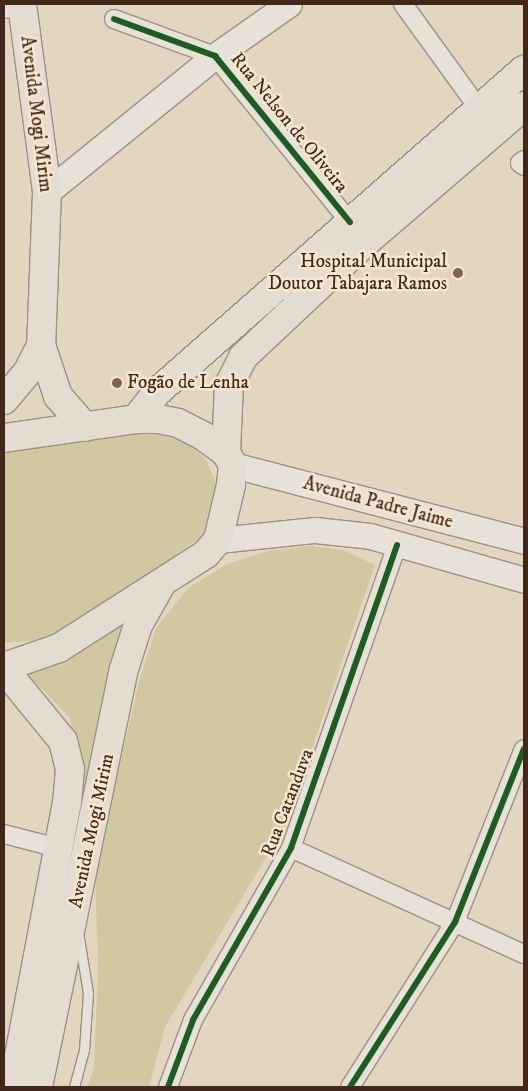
<!DOCTYPE html>
<html>
<head>
<meta charset="utf-8">
<style>
  body { margin:0 }
  #map { position:relative; width:528px; height:1091px; overflow:hidden; background:#e3d6c1; font-family:"IM FELL DW Pica",serif }
  div>[style] { position:absolute }
  .green>* { inset:0; background:#d1c8a1 }
  .roads { filter:drop-shadow(1px 0 #9a9083) drop-shadow(-1px 0 #9a9083) drop-shadow(0 1px #9a9083) drop-shadow(0 -1px #9a9083) }
  .lane>* { height:9px; margin:-4.5px; padding:0 4.5px; transform-origin:4.5px; border-radius:4.5px; background:#e8e1d7 }
  .street>* { height:18px; margin:-9px; padding:0 9px; transform-origin:9px; border-radius:9px; background:#e8e1d7 }
  .secondary>* { height:25px; margin:-12.5px; padding:0 12.5px; transform-origin:12.5px; border-radius:12.5px; background:#e8e1d7 }
  .primary>* { height:28px; margin:-14px; padding:0 14px; transform-origin:14px; border-radius:14px; background:#e4dcd0 }
  .cycleway>* { height:6px; margin:-3px; padding:0 3px; transform-origin:3px; border-radius:3px; background:#1b5e20 }
  .dots>* { width:14px; height:14px; translate:-50% -50%; box-sizing:border-box; border:2px solid #f6e6ce; border-radius:50% }
  span { translate:-50% -50%; white-space:nowrap; text-align:center; line-height:1.15; -webkit-text-stroke:5px #f6e6ce; paint-order:stroke }
  .street-label { font-size:19px; color:#42281b }
  .poi-label { font-size:19px; color:#42281b }
  .right { translate:-100% -50%; text-align:right }
  .left { translate:0 -50%; text-align:left }
  .frame { position:absolute; inset:0; border:5px solid #42281b; pointer-events:none }
</style>
</head>
<body>
<div id="map">
  <div class="green">
    <i style="clip-path:polygon(145px 430px,184px 439px,206px 460px,218px 487px,206px 534px,60px 634px,40px 640px,4px 643px,4px 453px)"></i>
    <i style="clip-path:polygon(310px 546px,343px 550px,375px 565px,286px 824px,165px 1027px,149px 1087px,87px 1087px,94px 1068px,98px 966px,95px 870px,140px 678px,156px 628px,188px 588px,227px 564px,267px 551px)"></i>
    <i style="clip-path:polygon(124px 623px,83px 810px,80px 767px,70px 718px,22px 668px,61px 663px)"></i>
  </div>
  <div class="roads">
    <div class="lane">
      <i style="left:74px;top:1087px;width:38px;rotate:-75deg"></i>
      <i style="left:84px;top:1050px;width:57px;rotate:-86deg"></i>
      <i style="left:88px;top:993px;width:56px;rotate:-99.3deg"></i>
    </div>
    <div class="street">
      <i style="left:403px;top:4px;width:130px;rotate:54.1deg"></i>
      <i style="left:4px;top:9px;width:18px;rotate:-6deg"></i>
      <i style="left:114px;top:19px;width:108px;rotate:20.1deg"></i>
      <i style="left:215px;top:56px;width:214px;rotate:50.9deg"></i>
      <i style="left:524px;top:160px;width:5px;rotate:143deg"></i>
      <i style="left:520px;top:163px;width:5px;rotate:37deg"></i>
      <i style="left:4px;top:834px;width:56px;rotate:14.5deg"></i>
      <i style="left:291px;top:848px;width:256px;rotate:24.5deg"></i>
      <i style="left:168px;top:1087px;width:72px;rotate:-69.5deg"></i>
      <i style="left:193px;top:1020px;width:198px;rotate:-60.3deg"></i>
      <i style="left:291px;top:848px;width:321px;rotate:-70.7deg"></i>
      <i style="left:350px;top:1087px;width:196px;rotate:-57.5deg"></i>
      <i style="left:455px;top:922px;width:186px;rotate:-68.3deg"></i>
    </div>
    <div class="secondary">
      <i style="left:47px;top:192px;width:216px;rotate:-39deg"></i>
      <i style="left:215px;top:56px;width:90px;rotate:-35.1deg"></i>
      <i style="left:233px;top:465px;width:301px;rotate:14.6deg"></i>
      <i style="left:218px;top:540px;width:98px;rotate:-5.9deg"></i>
      <i style="left:315px;top:530px;width:55px;rotate:6.2deg"></i>
      <i style="left:370px;top:536px;width:160px;rotate:15.9deg"></i>
    </div>
    <div class="primary">
      <i style="left:22px;top:4px;width:190px;rotate:82.4deg"></i>
      <i style="left:47px;top:192px;width:153px;rotate:92.2deg"></i>
      <i style="left:41px;top:345px;width:54px;rotate:71.6deg"></i>
      <i style="left:58px;top:396px;width:41px;rotate:48.9deg"></i>
      <i style="left:4px;top:400px;width:35px;rotate:-50deg"></i>
      <i style="left:27px;top:373px;width:31px;rotate:-63deg"></i>
      <i style="left:136px;top:419px;width:34px;rotate:-52deg"></i>
      <i style="left:157px;top:392px;width:488px;rotate:-41.3deg"></i>
      <i style="left:4px;top:438px;width:133px;rotate:-8.2deg"></i>
      <i style="left:136px;top:419px;width:22px"></i>
      <i style="left:158px;top:419px;width:20px;rotate:11deg"></i>
      <i style="left:178px;top:423px;width:28px;rotate:27deg"></i>
      <i style="left:203px;top:436px;width:29px;rotate:36deg"></i>
      <i style="left:226px;top:453px;width:14px;rotate:60deg"></i>
      <i style="left:233px;top:465px;width:20px;rotate:96deg"></i>
      <i style="left:231px;top:485px;width:57px;rotate:103.3deg"></i>
      <i style="left:218px;top:540px;width:18px;rotate:131deg"></i>
      <i style="left:206px;top:554px;width:174px;rotate:147.4deg"></i>
      <i style="left:59px;top:648px;width:58px;rotate:160.9deg"></i>
      <i style="left:226px;top:453px;width:68px;rotate:-87.5deg"></i>
      <i style="left:229px;top:385px;width:31px;rotate:-63deg"></i>
      <i style="left:243px;top:357px;width:161px;rotate:-43.2deg"></i>
      <i style="left:360px;top:247px;width:216px;rotate:-40.7deg"></i>
      <i style="left:4px;top:669px;width:93px;rotate:50.7deg"></i>
      <i style="left:63px;top:741px;width:29px;rotate:76deg"></i>
      <i style="left:70px;top:769px;width:33px;rotate:95deg"></i>
      <i style="left:67px;top:802px;width:290px;rotate:100.7deg"></i>
      <i style="left:38px;top:1087px;width:424px;rotate:-78.4deg"></i>
      <i style="left:123px;top:672px;width:49px;rotate:-72.3deg"></i>
      <i style="left:138px;top:625px;width:43px;rotate:-60.4deg"></i>
    </div>
  </div>
  <div class="cycleway">
    <i style="left:114px;top:19px;width:108px;rotate:20.1deg"></i>
    <i style="left:215px;top:56px;width:214px;rotate:50.9deg"></i>
    <i style="left:168px;top:1087px;width:72px;rotate:-69.5deg"></i>
    <i style="left:193px;top:1020px;width:198px;rotate:-60.3deg"></i>
    <i style="left:291px;top:848px;width:321px;rotate:-70.7deg"></i>
    <i style="left:350px;top:1087px;width:196px;rotate:-57.5deg"></i>
    <i style="left:455px;top:922px;width:186px;rotate:-68.3deg"></i>
  </div>
  <div class="dots">
    <i style="left:458px;top:273px;background:#7a6555"></i>
    <i style="left:117px;top:383px;background:#7a6555"></i>
  </div>
  <div class="street-label">
    <span style="left:36px;top:114px;rotate:83deg">Avenida Mogi Mirim</span>
    <span style="left:289px;top:123px;rotate:51deg">Rua Nelson de Oliveira</span>
    <span style="left:378px;top:503px;rotate:15deg">Avenida Padre Jaime</span>
    <span style="left:288px;top:803px;rotate:-69deg">Rua Catanduva</span>
    <span style="left:92px;top:831px;rotate:-78deg">Avenida Mogi Mirim</span>
  </div>
  <div class="poi-label">
    <span class="right" style="left:447px;top:273px">Hospital Municipal<br>Doutor Tabajara Ramos</span>
    <span class="left" style="left:127px;top:383px">Fogão de Lenha</span>
  </div>
  <div class="frame"></div>
</div>
</body>
</html>
